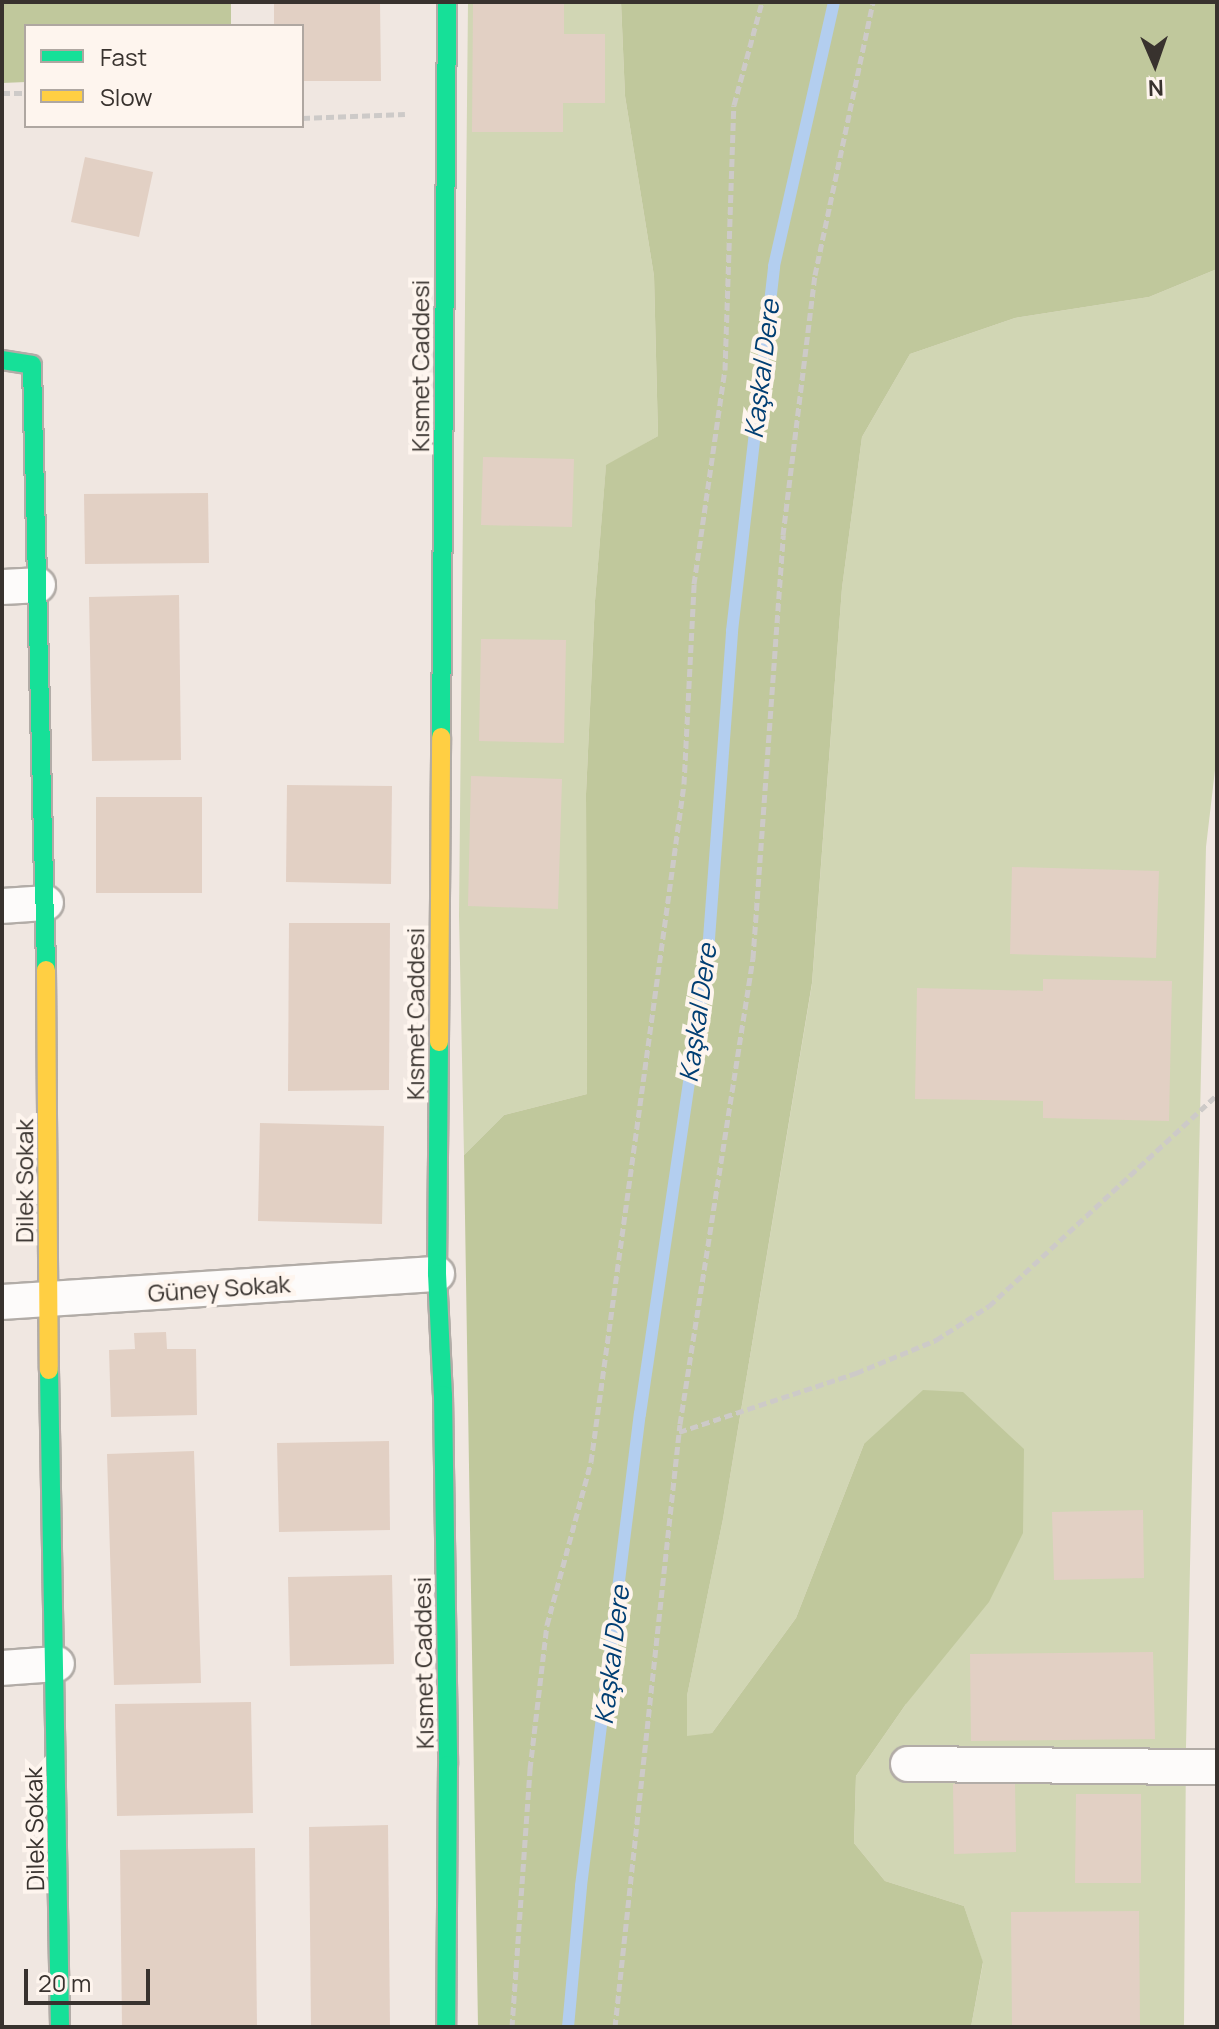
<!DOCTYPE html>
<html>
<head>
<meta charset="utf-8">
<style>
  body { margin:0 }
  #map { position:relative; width:1219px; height:2029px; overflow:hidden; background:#f0e7e1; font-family:Manrope,sans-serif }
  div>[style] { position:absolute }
  .green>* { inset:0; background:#d1d6b4 }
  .forest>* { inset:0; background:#c0c89c }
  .stream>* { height:12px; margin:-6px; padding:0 6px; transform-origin:6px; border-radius:6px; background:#b3ceef }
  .building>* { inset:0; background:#e2d0c4 }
  .path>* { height:5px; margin-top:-2.5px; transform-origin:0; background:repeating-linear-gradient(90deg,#cdcac8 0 8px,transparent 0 12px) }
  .roads { filter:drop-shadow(2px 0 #b2aca7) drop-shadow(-2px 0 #b2aca7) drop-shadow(0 2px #b2aca7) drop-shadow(0 -2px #b2aca7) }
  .street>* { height:34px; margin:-17px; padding:0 17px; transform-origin:17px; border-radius:17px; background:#fdfbfa }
  .fast>* { height:18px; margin:-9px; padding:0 9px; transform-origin:9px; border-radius:9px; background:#16e098 }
  .slow>* { height:18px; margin:-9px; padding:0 9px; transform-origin:9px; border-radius:9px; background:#ffcf43 }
  span { translate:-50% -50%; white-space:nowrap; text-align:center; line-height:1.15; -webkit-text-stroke:8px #fef5ee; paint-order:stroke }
  .street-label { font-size:24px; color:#38322e }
  .water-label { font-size:26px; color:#003e73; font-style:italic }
  .frame { position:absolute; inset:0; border:4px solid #38322e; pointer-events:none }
  .legend { position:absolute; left:24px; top:24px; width:280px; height:104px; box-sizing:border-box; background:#fef5ee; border:2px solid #afa7a1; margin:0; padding:10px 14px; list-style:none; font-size:24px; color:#38322e }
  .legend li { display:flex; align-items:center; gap:16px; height:40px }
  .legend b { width:40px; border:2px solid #afa7a1 }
  .north { position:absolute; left:1115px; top:24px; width:80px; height:80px; -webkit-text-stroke:6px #fef5ee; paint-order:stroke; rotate:178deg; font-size:22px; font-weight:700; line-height:32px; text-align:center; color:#38322e }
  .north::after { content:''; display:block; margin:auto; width:28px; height:36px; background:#38322e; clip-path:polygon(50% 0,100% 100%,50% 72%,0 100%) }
  .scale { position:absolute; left:24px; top:1969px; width:126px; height:36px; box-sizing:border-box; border:4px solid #38322e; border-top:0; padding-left:10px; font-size:24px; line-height:28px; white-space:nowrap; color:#38322e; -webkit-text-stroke:6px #fef5ee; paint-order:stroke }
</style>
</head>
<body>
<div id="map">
  <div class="green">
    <i style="clip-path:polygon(468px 2px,621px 2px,625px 96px,654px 276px,658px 436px,606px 466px,595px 601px,586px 794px,587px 1094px,504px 1115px,464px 1155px,459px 916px)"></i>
    <i style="clip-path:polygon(1217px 269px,1217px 753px,1206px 847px,1186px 1746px,1184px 2027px,971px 2027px,983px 1963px,964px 1906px,885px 1881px,854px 1843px,856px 1776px,906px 1704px,864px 1444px,796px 1618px,712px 1733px,687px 1737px,687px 1696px,723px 1519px,812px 984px,842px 588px,862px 437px,910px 354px,1015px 318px,1149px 297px)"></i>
  </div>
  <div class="forest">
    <i style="clip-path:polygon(2px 2px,231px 2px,231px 26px,26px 26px,26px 82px,2px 83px)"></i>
    <i style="clip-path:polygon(621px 2px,1217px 2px,1217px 269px,1149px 297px,1015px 318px,910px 354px,862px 437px,842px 588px,812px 983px,723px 1519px,687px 1696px,687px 1736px,712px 1733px,796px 1618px,864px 1444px,923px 1390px,963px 1392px,1024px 1449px,1023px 1533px,989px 1602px,906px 1704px,856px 1776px,854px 1843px,885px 1881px,964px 1906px,983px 1962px,971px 2027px,478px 2027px,464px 1155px,504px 1115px,587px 1094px,586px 794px,595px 601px,606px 465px,658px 436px,654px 276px,625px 96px)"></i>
  </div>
  <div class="stream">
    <i style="left:568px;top:2027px;width:142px;rotate:-84.7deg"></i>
    <i style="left:581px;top:1886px;width:476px;rotate:-82.9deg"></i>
    <i style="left:640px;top:1414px;width:467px;rotate:-81.6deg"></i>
    <i style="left:708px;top:952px;width:322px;rotate:-85.7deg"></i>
    <i style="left:732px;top:631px;width:367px;rotate:-83.4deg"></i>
    <i style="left:774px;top:266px;width:271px;rotate:-77.2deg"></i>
  </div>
  <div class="building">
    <i style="clip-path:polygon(274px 2px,380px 2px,381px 81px,302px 81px,302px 26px,274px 26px)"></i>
    <i style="clip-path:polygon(473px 2px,564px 2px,564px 34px,605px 34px,605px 103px,563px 103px,563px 132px,472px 132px)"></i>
    <i style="clip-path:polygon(85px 157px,153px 172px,139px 237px,71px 222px)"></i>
    <i style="clip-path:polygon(483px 457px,574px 459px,572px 527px,481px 525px)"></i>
    <i style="clip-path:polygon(208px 493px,209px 563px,85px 564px,84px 494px)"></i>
    <i style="clip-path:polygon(179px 595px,181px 760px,92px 761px,89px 597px)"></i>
    <i style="clip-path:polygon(481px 639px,566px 640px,564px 743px,479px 741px)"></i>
    <i style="clip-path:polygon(471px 776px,562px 779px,558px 909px,468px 906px)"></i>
    <i style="clip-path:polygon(287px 785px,392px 786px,391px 884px,286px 882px)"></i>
    <i style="clip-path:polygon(96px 797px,202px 797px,202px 893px,96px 893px)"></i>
    <i style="clip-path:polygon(1012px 867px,1159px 871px,1156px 958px,1010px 954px)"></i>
    <i style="clip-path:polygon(289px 923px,390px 923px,389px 1090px,288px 1091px)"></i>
    <i style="clip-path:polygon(1043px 979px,1172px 981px,1169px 1121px,1043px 1118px,1043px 1101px,915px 1099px,917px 988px,1043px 991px)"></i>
    <i style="clip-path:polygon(260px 1123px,384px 1126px,382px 1224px,258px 1221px)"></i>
    <i style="clip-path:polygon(166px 1332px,167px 1349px,196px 1349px,197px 1415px,111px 1417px,109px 1350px,135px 1349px,134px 1333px)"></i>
    <i style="clip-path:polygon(389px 1441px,390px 1530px,279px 1532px,277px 1443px)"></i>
    <i style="clip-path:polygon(194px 1451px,201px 1683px,114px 1685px,107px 1454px)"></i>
    <i style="clip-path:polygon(1143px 1510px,1144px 1578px,1054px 1580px,1052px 1512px)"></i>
    <i style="clip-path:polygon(392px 1575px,394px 1664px,290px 1666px,288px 1577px)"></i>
    <i style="clip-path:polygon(1153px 1652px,1155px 1739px,971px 1741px,970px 1654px)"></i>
    <i style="clip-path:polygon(251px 1702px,253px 1813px,117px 1816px,115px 1704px)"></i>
    <i style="clip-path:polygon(1015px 1783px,1016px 1852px,954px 1854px,953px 1784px)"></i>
    <i style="clip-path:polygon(1076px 1794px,1141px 1794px,1141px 1883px,1075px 1883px)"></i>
    <i style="clip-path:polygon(388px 1825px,390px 2027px,311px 2027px,309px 1827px)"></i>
    <i style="clip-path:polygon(255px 1848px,257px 2027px,122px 2027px,120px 1850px)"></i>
    <i style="clip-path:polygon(1139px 1911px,1140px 2027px,1012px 2027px,1011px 1912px)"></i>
  </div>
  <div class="path">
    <i style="left:2px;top:93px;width:24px"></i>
    <i style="left:302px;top:118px;width:103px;rotate:-2.2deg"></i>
    <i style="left:679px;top:1432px;width:187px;rotate:-18.4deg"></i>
    <i style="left:856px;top:1373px;width:87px;rotate:-22.4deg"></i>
    <i style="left:936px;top:1340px;width:63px;rotate:-32.7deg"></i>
    <i style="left:989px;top:1306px;width:311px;rotate:-42.8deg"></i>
    <i style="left:512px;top:2027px;width:259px;rotate:-86deg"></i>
    <i style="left:530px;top:1769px;width:145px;rotate:-83.3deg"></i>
    <i style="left:547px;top:1625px;width:169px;rotate:-74.9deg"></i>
    <i style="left:591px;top:1462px;width:684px;rotate:-82.19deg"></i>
    <i style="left:684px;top:784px;width:200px;rotate:-87.1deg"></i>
    <i style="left:694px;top:584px;width:216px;rotate:-81.8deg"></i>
    <i style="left:725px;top:370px;width:265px;rotate:-88.1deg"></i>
    <i style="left:734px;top:105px;width:107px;rotate:-74.8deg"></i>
    <i style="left:615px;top:2027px;width:606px;rotate:-83.85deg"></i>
    <i style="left:680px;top:1424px;width:472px;rotate:-81.1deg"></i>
    <i style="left:753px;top:958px;width:424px;rotate:-85.9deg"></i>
    <i style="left:783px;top:535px;width:262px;rotate:-83deg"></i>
    <i style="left:815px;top:275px;width:279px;rotate:-78deg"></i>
  </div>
  <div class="roads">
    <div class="street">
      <i style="left:2px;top:587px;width:36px;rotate:-3deg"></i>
      <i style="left:2px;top:906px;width:44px;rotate:-3.9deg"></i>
      <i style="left:2px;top:1302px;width:436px;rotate:-3.7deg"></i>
      <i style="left:2px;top:1668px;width:55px;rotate:-4.2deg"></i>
      <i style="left:908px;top:1764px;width:309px;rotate:0.6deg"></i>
    </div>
    <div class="fast">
      <i style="left:2px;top:360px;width:30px;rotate:9deg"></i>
      <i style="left:32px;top:365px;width:605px;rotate:88.67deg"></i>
      <i style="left:441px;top:737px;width:735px;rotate:-89.53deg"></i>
      <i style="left:439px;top:1042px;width:232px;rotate:90.5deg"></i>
      <i style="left:437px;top:1274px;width:121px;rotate:87.2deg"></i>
      <i style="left:443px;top:1395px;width:370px;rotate:89.2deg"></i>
      <i style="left:448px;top:1765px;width:262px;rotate:90.4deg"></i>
      <i style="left:49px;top:1370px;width:657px;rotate:89.04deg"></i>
    </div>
    <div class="slow">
      <i style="left:46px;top:970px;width:400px;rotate:89.6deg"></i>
      <i style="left:439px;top:1042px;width:305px;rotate:-89.6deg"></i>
    </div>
  </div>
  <div class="street-label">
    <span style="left:420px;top:366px;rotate:-90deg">Kısmet Caddesi</span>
    <span style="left:415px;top:1014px;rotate:-90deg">Kısmet Caddesi</span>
    <span style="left:24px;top:1181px;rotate:-90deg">Dilek Sokak</span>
    <span style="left:219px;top:1288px;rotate:-4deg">Güney Sokak</span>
    <span style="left:423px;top:1663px;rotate:-91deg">Kısmet Caddesi</span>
    <span style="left:34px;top:1829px;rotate:-91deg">Dilek Sokak</span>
  </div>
  <div class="water-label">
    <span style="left:762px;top:369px;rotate:-83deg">Kaşkal Dere</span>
    <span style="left:698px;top:1013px;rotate:-82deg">Kaşkal Dere</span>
    <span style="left:612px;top:1655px;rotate:-83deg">Kaşkal Dere</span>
  </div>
  <div class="frame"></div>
  <ul class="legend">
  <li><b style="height:10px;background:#16e098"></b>Fast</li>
  <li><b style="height:10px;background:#ffcf43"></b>Slow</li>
  </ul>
  <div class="north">N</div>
  <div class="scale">20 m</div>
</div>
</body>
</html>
